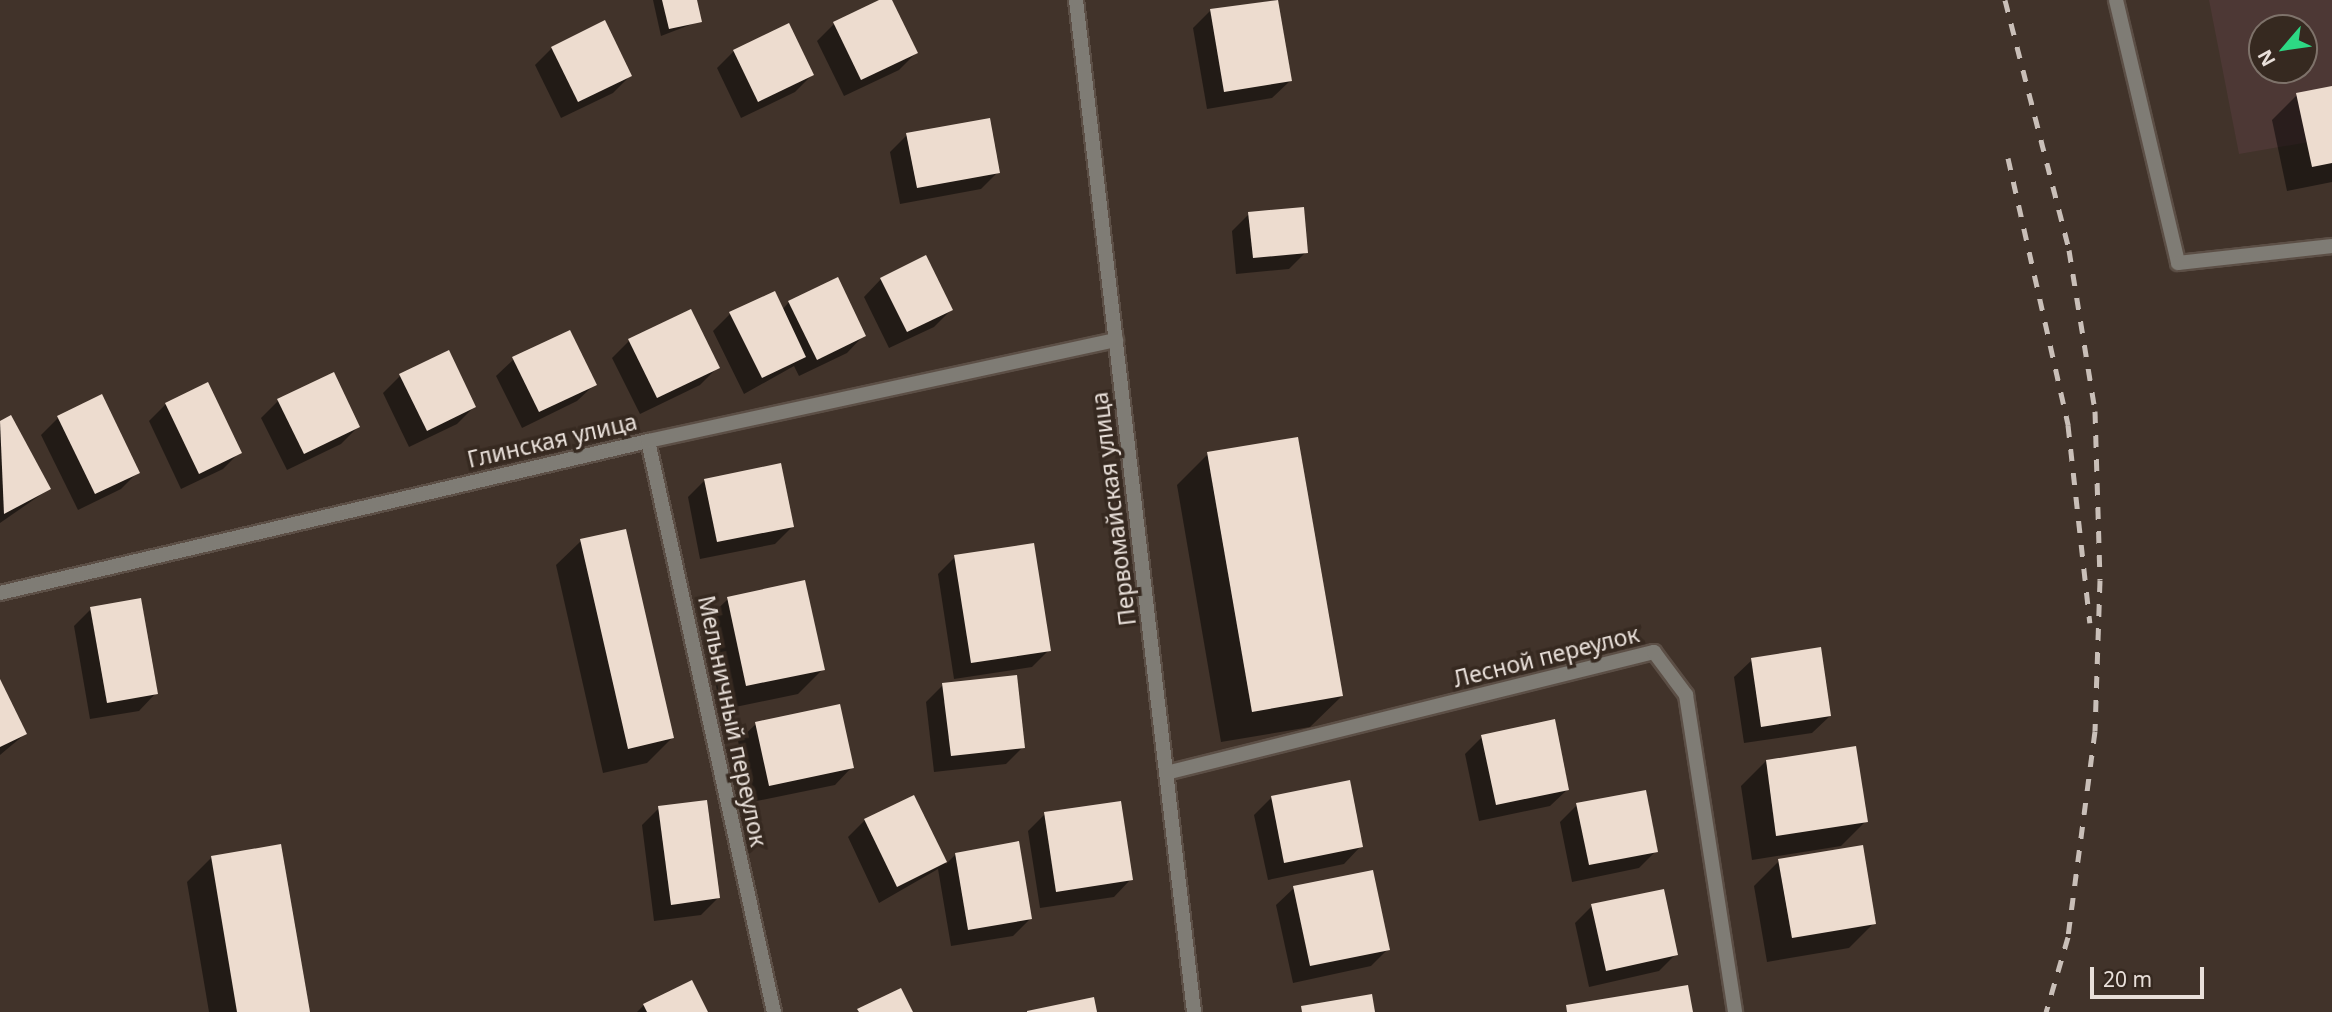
<!DOCTYPE html>
<html>
<head>
<meta charset="utf-8">
<style>
  body { margin:0 }
  #map { position:relative; width:2332px; height:1012px; overflow:hidden; background:#41332a; font-family:"Noto Sans",sans-serif }
  div>[style] { position:absolute }
  .industrial>* { inset:0; background:#4d3835 }
  .shadow>* { inset:0; background:#0007 }
  .building>* { inset:0; background:#eddccf }
  .roads { filter:drop-shadow(2px 0 #5c4f46) drop-shadow(-2px 0 #5c4f46) drop-shadow(0 2px #5c4f46) drop-shadow(0 -2px #5c4f46) }
  .minor>* { height:14px; margin:-7px; padding:0 7px; transform-origin:7px; border-radius:7px; background:#7f7c75 }
  .tertiary>* { height:14px; margin:-7px; padding:0 7px; transform-origin:7px; border-radius:7px; background:#7f7c75 }
  .rail>* { height:5px; margin-top:-2.5px; transform-origin:0; background:repeating-linear-gradient(90deg,#c9bfb8 0 12px,transparent 0 24px) }
  span { translate:-50% -50%; white-space:nowrap; text-align:center; line-height:1.15; -webkit-text-stroke:7px #362920; paint-order:stroke }
  .street-label { font-size:23px; color:#e9e0da }
  .north { position:absolute; left:2248px; top:14px; width:70px; height:70px; box-sizing:border-box; background:#362920; border:2px solid #7e726a; border-radius:50%; rotate:241deg; font-size:19px; font-weight:700; line-height:28px; text-align:center; color:#e9e0da }
  .north::after { content:''; display:block; margin:auto; width:24px; height:32px; background:#2dd884; clip-path:polygon(50% 0,100% 100%,50% 72%,0 100%) }
  .scale { position:absolute; left:2090px; top:967px; width:114px; height:32px; box-sizing:border-box; border:4px solid #e9e0da; border-top:0; padding-left:9px; font-size:21px; line-height:24px; white-space:nowrap; color:#e9e0da; -webkit-text-stroke:5px #362920; paint-order:stroke }
</style>
</head>
<body>
<div id="map">
  <div class="industrial">
    <i style="clip-path:polygon(evenodd,2209px 0,2332px 0,2332px 138px,2239px 154px,2209px 0,2262px 28px,2304px 28px,2304px 70px,2262px 70px,2262px 28px)"></i>
  </div>
  <div class="shadow">
    <i style="clip-path:polygon(653px 0,695px 0,700px 21px,661px 36px)"></i>
    <i style="clip-path:polygon(883px 0,890px 0,916px 53px,899px 70px,844px 96px,817px 41px,834px 24px)"></i>
    <i style="clip-path:polygon(1277px 0,1290px 81px,1272px 98px,1207px 109px,1193px 28px,1210px 11px)"></i>
    <i style="clip-path:polygon(552px 48px,630px 76px,613px 93px,561px 118px,535px 65px)"></i>
    <i style="clip-path:polygon(734px 51px,812px 75px,795px 92px,741px 118px,717px 68px)"></i>
    <i style="clip-path:polygon(2332px 87px,2332px 182px,2287px 191px,2272px 120px,2297px 95px)"></i>
    <i style="clip-path:polygon(907px 135px,998px 172px,981px 189px,900px 204px,890px 152px)"></i>
    <i style="clip-path:polygon(1249px 214px,1306px 252px,1289px 269px,1236px 274px,1232px 231px)"></i>
    <i style="clip-path:polygon(881px 279px,951px 310px,934px 327px,889px 348px,864px 297px)"></i>
    <i style="clip-path:polygon(789px 302px,864px 335px,847px 353px,799px 376px,794px 366px,744px 394px,713px 331px,730px 314px,782px 310px)"></i>
    <i style="clip-path:polygon(629px 341px,717px 368px,700px 385px,640px 414px,612px 358px)"></i>
    <i style="clip-path:polygon(514px 359px,595px 384px,577px 401px,522px 428px,496px 376px)"></i>
    <i style="clip-path:polygon(400px 376px,474px 407px,457px 424px,409px 447px,383px 393px)"></i>
    <i style="clip-path:polygon(101px 396px,138px 472px,121px 489px,78px 510px,41px 435px,58px 418px)"></i>
    <i style="clip-path:polygon(278px 401px,358px 427px,341px 444px,287px 470px,261px 418px)"></i>
    <i style="clip-path:polygon(166px 404px,240px 452px,223px 469px,181px 489px,149px 421px)"></i>
    <i style="clip-path:polygon(11px 418px,49px 489px,0 523px,0 423px)"></i>
    <i style="clip-path:polygon(1208px 454px,1342px 696px,1310px 727px,1221px 742px,1177px 485px)"></i>
    <i style="clip-path:polygon(705px 480px,792px 527px,775px 544px,700px 559px,688px 497px)"></i>
    <i style="clip-path:polygon(581px 541px,672px 738px,647px 763px,603px 773px,556px 565px)"></i>
    <i style="clip-path:polygon(955px 557px,1049px 650px,1032px 667px,954px 679px,938px 574px)"></i>
    <i style="clip-path:polygon(728px 599px,823px 669px,798px 694px,721px 710px,703px 623px)"></i>
    <i style="clip-path:polygon(91px 609px,156px 693px,139px 711px,90px 719px,74px 626px)"></i>
    <i style="clip-path:polygon(1752px 660px,1830px 716px,1812px 733px,1744px 743px,1734px 677px)"></i>
    <i style="clip-path:polygon(0 683px,25px 734px,0 755px)"></i>
    <i style="clip-path:polygon(943px 685px,1023px 747px,1006px 764px,934px 772px,926px 702px)"></i>
    <i style="clip-path:polygon(756px 724px,852px 767px,835px 785px,752px 802px,738px 741px)"></i>
    <i style="clip-path:polygon(1482px 737px,1568px 789px,1550px 806px,1479px 821px,1465px 754px)"></i>
    <i style="clip-path:polygon(1766px 761px,1866px 821px,1841px 846px,1752px 860px,1741px 786px)"></i>
    <i style="clip-path:polygon(913px 797px,946px 864px,956px 854px,1030px 919px,1013px 936px,951px 946px,938px 869px,879px 903px,848px 837px,865px 820px)"></i>
    <i style="clip-path:polygon(1271px 798px,1361px 846px,1344px 864px,1268px 880px,1254px 815px)"></i>
    <i style="clip-path:polygon(1577px 805px,1656px 851px,1639px 868px,1572px 882px,1560px 822px)"></i>
    <i style="clip-path:polygon(659px 808px,718px 898px,701px 915px,654px 921px,642px 825px)"></i>
    <i style="clip-path:polygon(1045px 814px,1131px 879px,1114px 897px,1040px 908px,1028px 831px)"></i>
    <i style="clip-path:polygon(212px 857px,308px 1012px,209px 1012px,187px 882px)"></i>
    <i style="clip-path:polygon(1779px 861px,1874px 923px,1849px 948px,1767px 962px,1754px 886px)"></i>
    <i style="clip-path:polygon(1294px 888px,1388px 949px,1371px 966px,1293px 983px,1276px 905px)"></i>
    <i style="clip-path:polygon(1592px 906px,1676px 954px,1659px 971px,1589px 987px,1575px 923px)"></i>
    <i style="clip-path:polygon(644px 1005px,706px 1012px,637px 1012px)"></i>
  </div>
  <div class="building">
    <i style="clip-path:polygon(662px 0,697px 0,702px 22px,669px 29px)"></i>
    <i style="clip-path:polygon(879px 0,892px 0,918px 53px,861px 80px,833px 22px)"></i>
    <i style="clip-path:polygon(1278px 0,1292px 81px,1224px 92px,1210px 9px)"></i>
    <i style="clip-path:polygon(605px 20px,632px 76px,578px 102px,551px 47px)"></i>
    <i style="clip-path:polygon(789px 23px,814px 75px,758px 102px,733px 50px)"></i>
    <i style="clip-path:polygon(2332px 86px,2332px 163px,2312px 167px,2296px 93px)"></i>
    <i style="clip-path:polygon(990px 118px,1000px 173px,917px 188px,906px 133px)"></i>
    <i style="clip-path:polygon(1304px 207px,1308px 253px,1253px 258px,1248px 212px)"></i>
    <i style="clip-path:polygon(926px 255px,953px 310px,907px 332px,880px 278px)"></i>
    <i style="clip-path:polygon(838px 277px,866px 336px,817px 360px,788px 301px)"></i>
    <i style="clip-path:polygon(775px 291px,806px 357px,762px 378px,729px 312px)"></i>
    <i style="clip-path:polygon(691px 309px,720px 368px,657px 398px,628px 339px)"></i>
    <i style="clip-path:polygon(570px 330px,597px 385px,539px 412px,512px 357px)"></i>
    <i style="clip-path:polygon(449px 350px,476px 407px,427px 431px,399px 374px)"></i>
    <i style="clip-path:polygon(334px 372px,360px 427px,304px 454px,277px 399px)"></i>
    <i style="clip-path:polygon(208px 382px,242px 453px,199px 474px,165px 403px)"></i>
    <i style="clip-path:polygon(102px 394px,140px 473px,95px 494px,57px 416px)"></i>
    <i style="clip-path:polygon(11px 415px,51px 489px,4px 514px,0 421px)"></i>
    <i style="clip-path:polygon(1298px 437px,1343px 696px,1252px 712px,1207px 452px)"></i>
    <i style="clip-path:polygon(781px 463px,794px 527px,717px 542px,704px 479px)"></i>
    <i style="clip-path:polygon(626px 529px,674px 738px,628px 749px,580px 539px)"></i>
    <i style="clip-path:polygon(1034px 543px,1051px 651px,971px 663px,954px 555px)"></i>
    <i style="clip-path:polygon(805px 580px,825px 670px,746px 686px,727px 597px)"></i>
    <i style="clip-path:polygon(141px 598px,158px 694px,107px 703px,90px 607px)"></i>
    <i style="clip-path:polygon(1821px 647px,1831px 716px,1761px 727px,1751px 658px)"></i>
    <i style="clip-path:polygon(1017px 675px,1025px 748px,951px 756px,942px 683px)"></i>
    <i style="clip-path:polygon(0 679px,27px 734px,0 747px)"></i>
    <i style="clip-path:polygon(840px 704px,854px 768px,769px 786px,755px 722px)"></i>
    <i style="clip-path:polygon(1555px 719px,1569px 790px,1496px 805px,1481px 735px)"></i>
    <i style="clip-path:polygon(1856px 746px,1868px 822px,1776px 836px,1766px 760px)"></i>
    <i style="clip-path:polygon(1350px 780px,1363px 847px,1284px 863px,1271px 796px)"></i>
    <i style="clip-path:polygon(1646px 790px,1658px 852px,1589px 865px,1576px 803px)"></i>
    <i style="clip-path:polygon(914px 795px,947px 862px,897px 887px,864px 819px)"></i>
    <i style="clip-path:polygon(707px 800px,720px 898px,671px 905px,658px 806px)"></i>
    <i style="clip-path:polygon(1121px 801px,1133px 880px,1056px 892px,1044px 812px)"></i>
    <i style="clip-path:polygon(1019px 841px,1032px 919px,968px 930px,955px 853px)"></i>
    <i style="clip-path:polygon(281px 844px,310px 1012px,237px 1012px,211px 856px)"></i>
    <i style="clip-path:polygon(1863px 845px,1876px 924px,1792px 938px,1778px 859px)"></i>
    <i style="clip-path:polygon(1373px 870px,1390px 950px,1310px 966px,1293px 886px)"></i>
    <i style="clip-path:polygon(1664px 889px,1678px 955px,1606px 971px,1591px 904px)"></i>
    <i style="clip-path:polygon(692px 980px,708px 1012px,647px 1012px,643px 1004px)"></i>
    <i style="clip-path:polygon(1688px 985px,1693px 1012px,1567px 1012px,1566px 1005px)"></i>
    <i style="clip-path:polygon(901px 988px,913px 1012px,859px 1012px,857px 1009px)"></i>
    <i style="clip-path:polygon(1372px 994px,1375px 1012px,1302px 1012px,1301px 1006px)"></i>
    <i style="clip-path:polygon(1094px 997px,1097px 1012px,1027px 1012px,1027px 1011px)"></i>
  </div>
  <div class="roads">
    <div class="minor">
      <i style="left:2116px;top:0;width:270px;rotate:76.7deg"></i>
      <i style="left:2178px;top:263px;width:155px;rotate:-6.3deg"></i>
      <i style="left:648px;top:441px;width:585px;rotate:77.56deg"></i>
      <i style="left:0;top:593px;width:666px;rotate:-13.2deg"></i>
      <i style="left:648px;top:441px;width:479px;rotate:-12.2deg"></i>
      <i style="left:1166px;top:773px;width:503px;rotate:-13.93deg"></i>
      <i style="left:1654px;top:652px;width:54px;rotate:53.3deg"></i>
      <i style="left:1686px;top:695px;width:321px;rotate:81.2deg"></i>
    </div>
    <div class="tertiary">
      <i style="left:1076px;top:0;width:1019px;rotate:83.35deg"></i>
    </div>
  </div>
  <div class="rail">
    <i style="left:2005px;top:0;width:258px;rotate:75.6deg"></i>
    <i style="left:2069px;top:250px;width:163px;rotate:80.8deg"></i>
    <i style="left:2095px;top:411px;width:169px;rotate:88.3deg"></i>
    <i style="left:2100px;top:580px;width:151px;rotate:91.9deg"></i>
    <i style="left:2095px;top:731px;width:208px;rotate:97.5deg"></i>
    <i style="left:2068px;top:937px;width:78px;rotate:106.3deg"></i>
    <i style="left:2008px;top:158px;width:274px;rotate:77.3deg"></i>
    <i style="left:2068px;top:425px;width:199px;rotate:83.7deg"></i>
  </div>
  <div class="street-label">
    <span style="left:552px;top:440px;rotate:-13deg">Глинская улица</span>
    <span style="left:1113px;top:509px;rotate:-97deg">Первомайская улица</span>
    <span style="left:1546px;top:656px;rotate:-14deg">Лесной переулок</span>
    <span style="left:733px;top:721px;rotate:78deg">Мельничный переулок</span>
  </div>
  <div class="north">N</div>
  <div class="scale">20 m</div>
</div>
</body>
</html>
